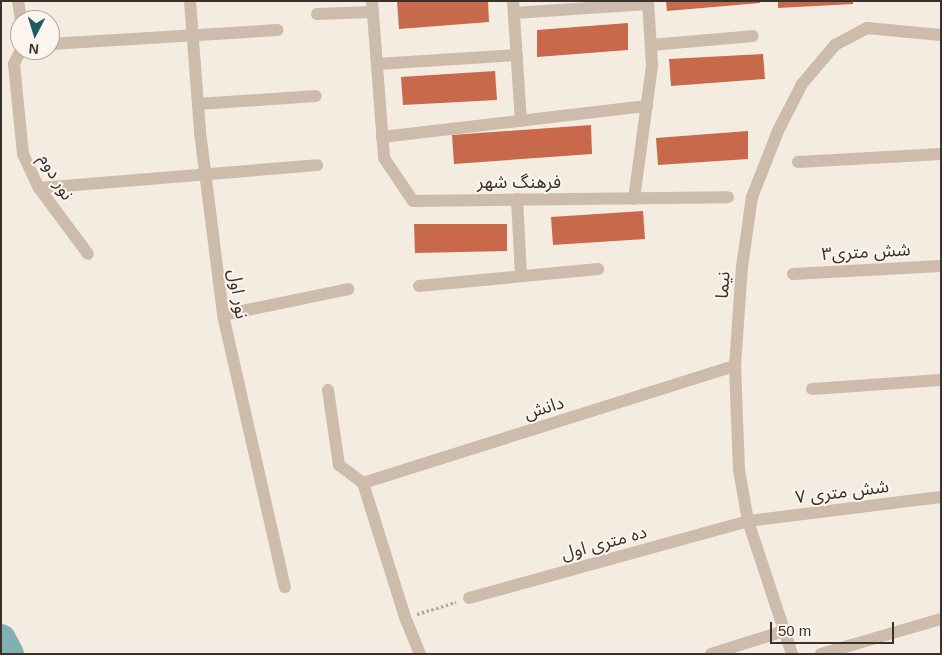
<!DOCTYPE html>
<html>
<head>
<meta charset="utf-8">
<style>
  body { margin:0 }
  #map { position:relative; width:942px; height:655px; overflow:hidden; background:#f4ebe1; font-family:Arial,"Noto Sans Arabic",sans-serif }
  div>[style] { position:absolute }
  .river>* { height:30px; margin:-15px; padding:0 15px; transform-origin:15px; border-radius:15px; background:#7fb0b2 }
  .building>* { inset:0; background:#c8694b }
  .path>* { height:3px; margin-top:-1.5px; transform-origin:0; background:repeating-linear-gradient(90deg,#b9a596 0 2.5px,transparent 0 5px) }
  .minor>* { height:12px; margin:-6px; padding:0 6px; transform-origin:6px; border-radius:6px; background:#cdbbac }
  span { translate:-50% -50%; white-space:nowrap; text-align:center; line-height:1.15; -webkit-text-stroke:4px #fbf5ee; paint-order:stroke }
  .street-label { font-size:18px; color:#3b302b }
  .frame { position:absolute; inset:0; border:2px solid #3b302b; pointer-events:none }
  .north { position:absolute; left:10px; top:10px; width:50px; height:50px; box-sizing:border-box; background:#fbf5ee; border:1px solid #aea6a0; border-radius:50%; rotate:185deg; font-size:14px; font-weight:700; line-height:20px; text-align:center; color:#3b302b }
  .north::after { content:''; display:block; margin:auto; width:18px; height:22px; background:#1f5a5e; clip-path:polygon(50% 0,100% 100%,50% 72%,0 100%) }
  .scale { position:absolute; left:770px; top:622px; width:124px; height:22px; box-sizing:border-box; border:2px solid #3b302b; border-top:0; padding-left:6px; font-size:15px; line-height:18px; white-space:nowrap; color:#3b302b; -webkit-text-stroke:4px #fbf5ee; paint-order:stroke }
</style>
</head>
<body>
<div id="map">
  <div class="river">
    <i style="left:1px;top:639px;width:17px;rotate:62deg"></i>
  </div>
  <div class="building">
    <i style="clip-path:polygon(397px 1px,488px 1px,489px 22px,399px 29px)"></i>
    <i style="clip-path:polygon(666px 1px,760px 1px,760px 3px,667px 11px)"></i>
    <i style="clip-path:polygon(778px 1px,853px 1px,853px 4px,778px 8px)"></i>
    <i style="clip-path:polygon(628px 23px,628px 50px,537px 57px,537px 30px)"></i>
    <i style="clip-path:polygon(763px 54px,765px 79px,671px 86px,669px 59px)"></i>
    <i style="clip-path:polygon(495px 71px,497px 100px,403px 105px,401px 77px)"></i>
    <i style="clip-path:polygon(591px 125px,592px 154px,454px 164px,452px 135px)"></i>
    <i style="clip-path:polygon(748px 131px,748px 159px,658px 165px,656px 138px)"></i>
    <i style="clip-path:polygon(643px 211px,645px 239px,553px 245px,551px 217px)"></i>
    <i style="clip-path:polygon(414px 224px,507px 224px,507px 251px,415px 253px)"></i>
  </div>
  <div class="path">
    <i style="left:417px;top:614px;width:41px;rotate:-17.1deg"></i>
  </div>
  <div class="minor">
    <i style="left:18px;top:1px;width:19px;rotate:81deg"></i>
    <i style="left:190px;top:1px;width:131px;rotate:85.6deg"></i>
    <i style="left:200px;top:132px;width:184px;rotate:82.8deg"></i>
    <i style="left:223px;top:315px;width:279px;rotate:77.2deg"></i>
    <i style="left:372px;top:1px;width:157px;rotate:85.6deg"></i>
    <i style="left:384px;top:158px;width:52px;rotate:56deg"></i>
    <i style="left:413px;top:201px;width:315px;rotate:-0.7deg"></i>
    <i style="left:513px;top:1px;width:120px;rotate:86.2deg"></i>
    <i style="left:514px;top:13px;width:134px;rotate:-3.8deg"></i>
    <i style="left:317px;top:14px;width:56px;rotate:-2deg"></i>
    <i style="left:50px;top:44px;width:228px;rotate:-3.5deg"></i>
    <i style="left:651px;top:45px;width:102px;rotate:-5deg"></i>
    <i style="left:21px;top:50px;width:16px;rotate:117deg"></i>
    <i style="left:14px;top:64px;width:90px;rotate:84.3deg"></i>
    <i style="left:23px;top:154px;width:38px;rotate:65deg"></i>
    <i style="left:39px;top:188px;width:82px;rotate:53.4deg"></i>
    <i style="left:377px;top:64px;width:140px;rotate:-3.7deg"></i>
    <i style="left:198px;top:104px;width:118px;rotate:-3.9deg"></i>
    <i style="left:382px;top:137px;width:267px;rotate:-6.7deg"></i>
    <i style="left:798px;top:162px;width:143px;rotate:-3.2deg"></i>
    <i style="left:39px;top:188px;width:279px;rotate:-4.7deg"></i>
    <i style="left:517px;top:199px;width:77px;rotate:87deg"></i>
    <i style="left:634px;top:199px;width:135px;rotate:-82.3deg"></i>
    <i style="left:652px;top:65px;width:64px;rotate:-93.6deg"></i>
    <i style="left:793px;top:274px;width:148px;rotate:-3.1deg"></i>
    <i style="left:419px;top:286px;width:180px;rotate:-5.4deg"></i>
    <i style="left:223px;top:315px;width:128px;rotate:-11.7deg"></i>
    <i style="left:812px;top:389px;width:129px;rotate:-4deg"></i>
    <i style="left:328px;top:390px;width:76px;rotate:81.7deg"></i>
    <i style="left:339px;top:465px;width:30px;rotate:37deg"></i>
    <i style="left:363px;top:483px;width:140px;rotate:72.6deg"></i>
    <i style="left:405px;top:617px;width:40px;rotate:68deg"></i>
    <i style="left:363px;top:483px;width:390px;rotate:-17.5deg"></i>
    <i style="left:469px;top:598px;width:289px;rotate:-15.4deg"></i>
    <i style="left:748px;top:521px;width:194px;rotate:-7.1deg"></i>
    <i style="left:711px;top:654px;width:77px;rotate:-17.5deg"></i>
    <i style="left:792px;top:654px;width:140px;rotate:-108.3deg"></i>
    <i style="left:748px;top:521px;width:52px;rotate:-100deg"></i>
    <i style="left:739px;top:470px;width:104px;rotate:-92.2deg"></i>
    <i style="left:735px;top:366px;width:99px;rotate:-86deg"></i>
    <i style="left:742px;top:267px;width:71px;rotate:-81.9deg"></i>
    <i style="left:752px;top:197px;width:71px;rotate:-68.5deg"></i>
    <i style="left:778px;top:131px;width:53px;rotate:-62.9deg"></i>
    <i style="left:802px;top:84px;width:51px;rotate:-49.8deg"></i>
    <i style="left:835px;top:45px;width:36px;rotate:-28deg"></i>
    <i style="left:867px;top:28px;width:74px;rotate:5.4deg"></i>
    <i style="left:821px;top:654px;width:125px;rotate:-16.3deg"></i>
  </div>
  <div class="street-label">
    <span style="left:56px;top:177px;rotate:59deg">نور دوم</span>
    <span style="left:519px;top:182px">فرهنگ شهر</span>
    <span style="left:866px;top:252px;rotate:-3deg">شش متری۳</span>
    <span style="left:723px;top:285px;rotate:-86deg">نیما</span>
    <span style="left:238px;top:294px;rotate:81deg">نور اول</span>
    <span style="left:544px;top:408px;rotate:-17deg">دانش</span>
    <span style="left:842px;top:492px;rotate:-7deg">۷ شش متری</span>
    <span style="left:604px;top:543px;rotate:-15deg">ده متری اول</span>
  </div>
  <div class="frame"></div>
  <div class="north">N</div>
  <div class="scale">50 m</div>
</div>
</body>
</html>
